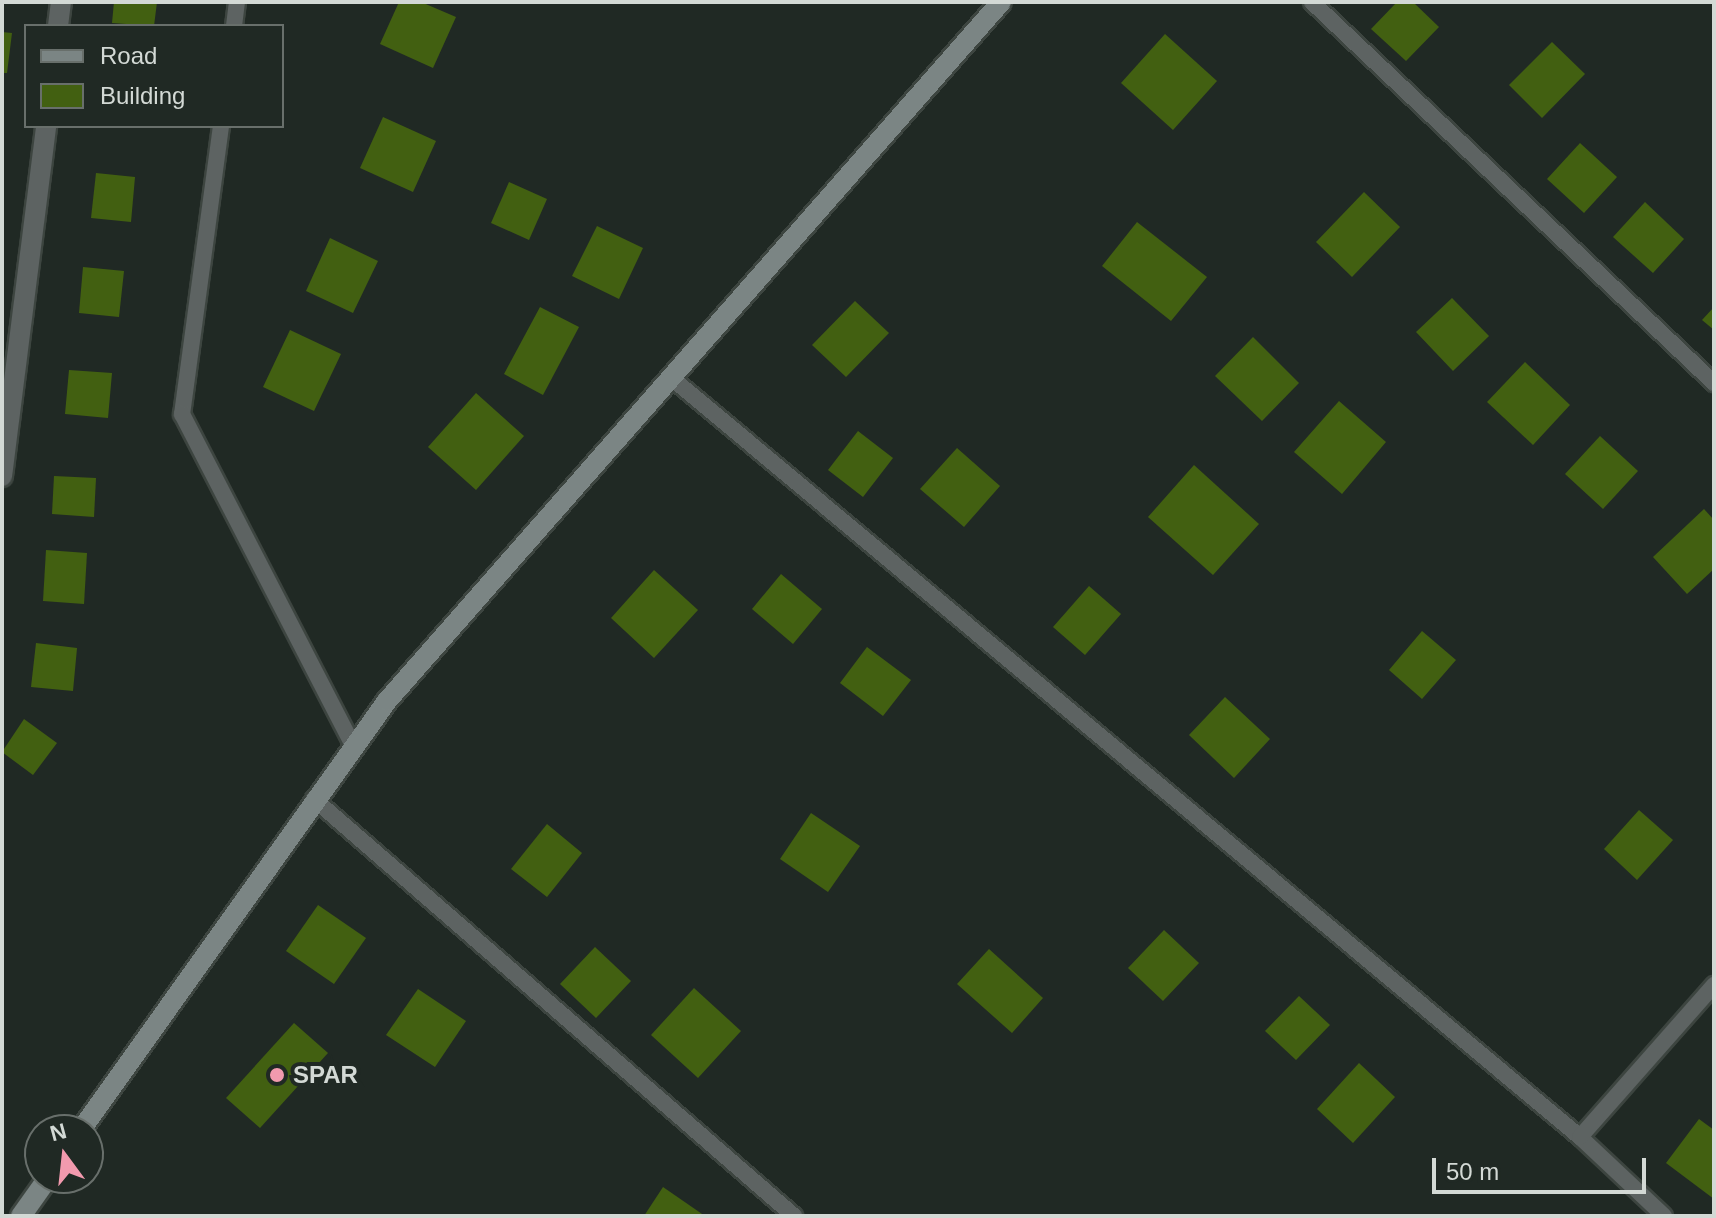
<!DOCTYPE html>
<html>
<head>
<meta charset="utf-8">
<style>
  body { margin:0 }
  #map { position:relative; width:1716px; height:1218px; overflow:hidden; background:#202924; font-family:Arial,sans-serif }
  div>[style] { position:absolute }
  .building>* { inset:0; background:#426011 }
  .roads { filter:drop-shadow(2px 0 #3d4540) drop-shadow(-2px 0 #3d4540) drop-shadow(0 2px #3d4540) drop-shadow(0 -2px #3d4540) }
  .lane>* { height:16px; margin:-8px; padding:0 8px; transform-origin:8px; border-radius:8px; background:#5d6362 }
  .street>* { height:20px; margin:-10px; padding:0 10px; transform-origin:10px; border-radius:10px; background:#5d6362 }
  .secondary>* { height:20px; margin:-10px; padding:0 10px; transform-origin:10px; border-radius:10px; background:#7b8584 }
  .dots>* { width:22px; height:22px; translate:-50% -50%; box-sizing:border-box; border:4px solid #202924; border-radius:50% }
  span { translate:-50% -50%; white-space:nowrap; text-align:center; line-height:1.15; -webkit-text-stroke:8px #202924; paint-order:stroke }
  .poi-label { font-size:24px; color:#d3d9d5; font-weight:700 }
  .left { translate:0 -50%; text-align:left }
  .frame { position:absolute; inset:0; border:4px solid #d3d9d5; pointer-events:none }
  .legend { position:absolute; left:24px; top:24px; width:260px; height:104px; box-sizing:border-box; background:#202924; border:2px solid #686f6b; margin:0; padding:10px 14px; list-style:none; font-size:24px; color:#d3d9d5 }
  .legend li { display:flex; align-items:center; gap:16px; height:40px }
  .legend b { width:40px; border:2px solid #686f6b }
  .north { position:absolute; left:24px; top:1114px; width:80px; height:80px; box-sizing:border-box; background:#202924; border:2px solid #686f6b; border-radius:50%; rotate:345deg; font-size:22px; font-weight:700; line-height:32px; text-align:center; color:#d3d9d5 }
  .north::after { content:''; display:block; margin:auto; width:28px; height:36px; background:#f29aae; clip-path:polygon(50% 0,100% 100%,50% 72%,0 100%) }
  .scale { position:absolute; left:1432px; top:1158px; width:214px; height:36px; box-sizing:border-box; border:4px solid #d3d9d5; border-top:0; padding-left:10px; font-size:24px; line-height:28px; white-space:nowrap; color:#d3d9d5; -webkit-text-stroke:6px #202924; paint-order:stroke }
</style>
</head>
<body>
<div id="map">
  <div class="building">
    <i style="clip-path:polygon(114px 2px,157px 2px,154px 26px,112px 23px)"></i>
    <i style="clip-path:polygon(399px 2px,421px 2px,456px 17px,433px 68px,380px 44px)"></i>
    <i style="clip-path:polygon(1397px 2px,1413px 2px,1439px 27px,1406px 61px,1371px 29px)"></i>
    <i style="clip-path:polygon(2px 32px,12px 33px,7px 73px,2px 73px)"></i>
    <i style="clip-path:polygon(1165px 34px,1217px 81px,1173px 130px,1121px 83px)"></i>
    <i style="clip-path:polygon(1552px 42px,1585px 74px,1542px 118px,1509px 85px)"></i>
    <i style="clip-path:polygon(383px 117px,436px 141px,413px 192px,360px 168px)"></i>
    <i style="clip-path:polygon(1580px 143px,1617px 177px,1584px 213px,1547px 179px)"></i>
    <i style="clip-path:polygon(96px 173px,135px 177px,131px 222px,91px 218px)"></i>
    <i style="clip-path:polygon(509px 182px,547px 199px,529px 240px,491px 223px)"></i>
    <i style="clip-path:polygon(1364px 192px,1400px 227px,1352px 277px,1316px 242px)"></i>
    <i style="clip-path:polygon(1645px 202px,1684px 239px,1653px 273px,1613px 237px)"></i>
    <i style="clip-path:polygon(1137px 222px,1207px 277px,1171px 321px,1102px 266px)"></i>
    <i style="clip-path:polygon(597px 226px,643px 248px,619px 299px,572px 276px)"></i>
    <i style="clip-path:polygon(330px 238px,378px 261px,353px 313px,306px 291px)"></i>
    <i style="clip-path:polygon(83px 267px,124px 271px,119px 317px,79px 313px)"></i>
    <i style="clip-path:polygon(1452px 298px,1489px 336px,1453px 371px,1416px 332px)"></i>
    <i style="clip-path:polygon(855px 301px,889px 333px,846px 377px,812px 345px)"></i>
    <i style="clip-path:polygon(540px 307px,579px 327px,543px 395px,504px 374px)"></i>
    <i style="clip-path:polygon(1714px 307px,1714px 330px,1702px 320px)"></i>
    <i style="clip-path:polygon(290px 330px,341px 354px,314px 411px,263px 387px)"></i>
    <i style="clip-path:polygon(1253px 337px,1299px 383px,1262px 421px,1215px 376px)"></i>
    <i style="clip-path:polygon(1525px 362px,1570px 405px,1533px 445px,1487px 402px)"></i>
    <i style="clip-path:polygon(69px 370px,112px 373px,108px 418px,65px 414px)"></i>
    <i style="clip-path:polygon(476px 393px,524px 436px,476px 490px,428px 447px)"></i>
    <i style="clip-path:polygon(1339px 401px,1386px 442px,1342px 494px,1294px 452px)"></i>
    <i style="clip-path:polygon(858px 431px,893px 458px,863px 497px,828px 470px)"></i>
    <i style="clip-path:polygon(1600px 436px,1638px 471px,1603px 509px,1565px 474px)"></i>
    <i style="clip-path:polygon(957px 448px,1000px 486px,964px 527px,920px 489px)"></i>
    <i style="clip-path:polygon(1194px 465px,1259px 524px,1213px 575px,1148px 517px)"></i>
    <i style="clip-path:polygon(54px 476px,96px 478px,94px 517px,52px 514px)"></i>
    <i style="clip-path:polygon(1704px 509px,1714px 520px,1714px 569px,1687px 594px,1653px 557px)"></i>
    <i style="clip-path:polygon(46px 550px,87px 553px,84px 604px,43px 601px)"></i>
    <i style="clip-path:polygon(654px 570px,698px 610px,654px 658px,611px 618px)"></i>
    <i style="clip-path:polygon(781px 574px,822px 609px,793px 644px,752px 609px)"></i>
    <i style="clip-path:polygon(1089px 586px,1121px 614px,1085px 655px,1053px 627px)"></i>
    <i style="clip-path:polygon(1422px 631px,1456px 660px,1422px 699px,1389px 670px)"></i>
    <i style="clip-path:polygon(36px 643px,77px 648px,73px 691px,31px 687px)"></i>
    <i style="clip-path:polygon(867px 647px,911px 680px,883px 716px,840px 683px)"></i>
    <i style="clip-path:polygon(1225px 697px,1270px 739px,1234px 778px,1189px 735px)"></i>
    <i style="clip-path:polygon(24px 719px,57px 743px,33px 775px,2px 752px)"></i>
    <i style="clip-path:polygon(1639px 810px,1673px 840px,1637px 880px,1604px 849px)"></i>
    <i style="clip-path:polygon(811px 813px,860px 846px,828px 892px,780px 859px)"></i>
    <i style="clip-path:polygon(547px 824px,582px 853px,547px 897px,511px 869px)"></i>
    <i style="clip-path:polygon(318px 905px,366px 938px,334px 984px,286px 951px)"></i>
    <i style="clip-path:polygon(1164px 930px,1199px 963px,1163px 1001px,1128px 968px)"></i>
    <i style="clip-path:polygon(595px 947px,631px 981px,596px 1018px,560px 984px)"></i>
    <i style="clip-path:polygon(989px 949px,1043px 998px,1012px 1033px,957px 984px)"></i>
    <i style="clip-path:polygon(694px 988px,741px 1031px,698px 1078px,651px 1035px)"></i>
    <i style="clip-path:polygon(418px 989px,466px 1021px,435px 1067px,386px 1035px)"></i>
    <i style="clip-path:polygon(1299px 996px,1330px 1025px,1296px 1060px,1265px 1031px)"></i>
    <i style="clip-path:polygon(294px 1023px,328px 1053px,260px 1128px,226px 1098px)"></i>
    <i style="clip-path:polygon(1359px 1063px,1395px 1097px,1353px 1143px,1317px 1109px)"></i>
    <i style="clip-path:polygon(1699px 1119px,1714px 1130px,1714px 1199px,1666px 1163px)"></i>
    <i style="clip-path:polygon(663px 1187px,705px 1216px,644px 1216px)"></i>
  </div>
  <div class="roads">
    <div class="lane">
      <i style="left:1312px;top:2px;width:554px;rotate:43.46deg"></i>
      <i style="left:234px;top:26px;width:24px;rotate:-83deg"></i>
      <i style="left:221px;top:126px;width:291px;rotate:97.7deg"></i>
      <i style="left:182px;top:414px;width:373px;rotate:62.7deg"></i>
      <i style="left:674px;top:380px;width:1181px;rotate:39.88deg"></i>
      <i style="left:1580px;top:1137px;width:115px;rotate:43.2deg"></i>
      <i style="left:314px;top:799px;width:636px;rotate:40.98deg"></i>
      <i style="left:1580px;top:1137px;width:203px;rotate:-48.6deg"></i>
    </div>
    <div class="street">
      <i style="left:58px;top:26px;width:24px;rotate:-83deg"></i>
      <i style="left:2px;top:476px;width:353px;rotate:-82.8deg"></i>
    </div>
    <div class="secondary">
      <i style="left:81px;top:1130px;width:527px;rotate:-54.5deg"></i>
      <i style="left:387px;top:701px;width:930px;rotate:-48.7deg"></i>
      <i style="left:21px;top:1216px;width:47px;rotate:-54.6deg"></i>
    </div>
  </div>
  <div class="dots">
    <i style="left:277px;top:1075px;background:#f29aae"></i>
  </div>
  <div class="poi-label">
    <span class="left" style="left:293px;top:1075px">SPAR</span>
  </div>
  <div class="frame"></div>
  <ul class="legend">
  <li><b style="height:10px;background:#7b8584"></b>Road</li>
  <li><b style="height:22px;background:#426011"></b>Building</li>
  </ul>
  <div class="north">N</div>
  <div class="scale">50 m</div>
</div>
</body>
</html>
